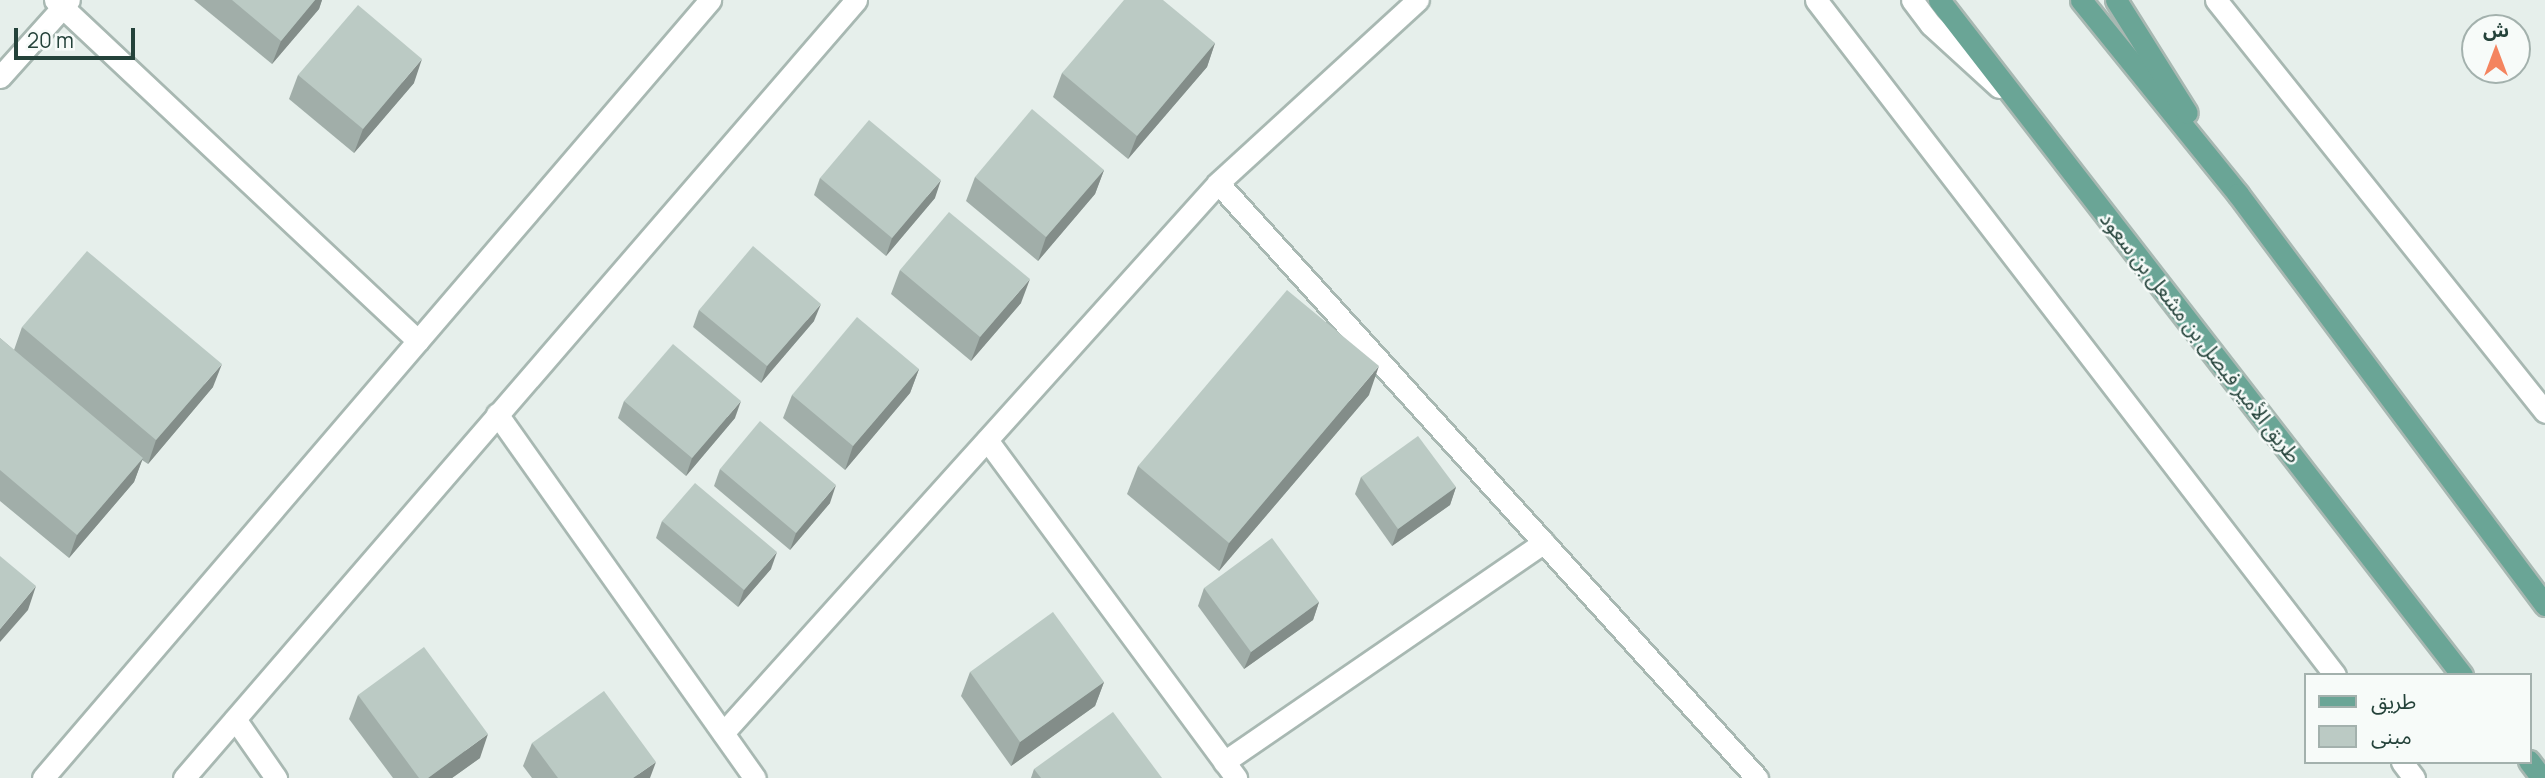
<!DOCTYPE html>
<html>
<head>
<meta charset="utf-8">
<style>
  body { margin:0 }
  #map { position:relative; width:2545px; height:778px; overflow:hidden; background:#e6efeb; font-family:Manrope,"Noto Sans Arabic",sans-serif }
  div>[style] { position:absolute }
  .roads { filter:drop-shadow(2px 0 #a8b8b2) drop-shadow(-2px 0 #a8b8b2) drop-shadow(0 2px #a8b8b2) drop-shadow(0 -2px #a8b8b2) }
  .street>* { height:21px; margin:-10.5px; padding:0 10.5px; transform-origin:10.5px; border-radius:10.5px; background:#fff }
  .secondary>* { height:21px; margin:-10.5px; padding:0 10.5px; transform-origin:10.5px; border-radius:10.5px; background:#fff }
  .primary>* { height:21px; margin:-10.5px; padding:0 10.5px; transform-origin:10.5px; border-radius:10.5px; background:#6aa596 }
  .wall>* { inset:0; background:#a1aea9 }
  .shaded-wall>* { inset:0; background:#838d89 }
  .building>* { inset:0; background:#bbcac4 }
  span { translate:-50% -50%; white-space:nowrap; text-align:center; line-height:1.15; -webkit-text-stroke:5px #f7fbf9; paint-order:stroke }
  .street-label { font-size:21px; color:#24423a }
  .legend { position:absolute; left:2304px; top:673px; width:228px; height:91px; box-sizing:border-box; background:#f7fbf9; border:2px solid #a3b1ad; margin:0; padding:9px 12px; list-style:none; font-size:21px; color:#24423a }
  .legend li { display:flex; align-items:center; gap:14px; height:35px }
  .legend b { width:35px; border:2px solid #a3b1ad }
  .north { position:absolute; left:2461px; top:14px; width:70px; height:70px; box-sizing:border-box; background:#f7fbf9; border:2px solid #a3b1ad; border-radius:50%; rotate:0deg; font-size:19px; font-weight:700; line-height:28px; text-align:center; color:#24423a }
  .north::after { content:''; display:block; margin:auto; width:24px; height:32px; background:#f4845f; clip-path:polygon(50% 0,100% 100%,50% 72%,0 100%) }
  .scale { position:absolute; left:14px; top:28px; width:121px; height:32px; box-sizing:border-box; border:4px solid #24423a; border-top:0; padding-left:9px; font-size:21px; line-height:24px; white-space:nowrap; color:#24423a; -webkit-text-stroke:5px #f7fbf9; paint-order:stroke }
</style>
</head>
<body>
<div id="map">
  <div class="roads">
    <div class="street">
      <i style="left:55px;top:0;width:498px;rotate:43.2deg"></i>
      <i style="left:0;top:77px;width:103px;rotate:-48.1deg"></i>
      <i style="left:1218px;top:183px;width:803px;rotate:47.83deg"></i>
      <i style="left:497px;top:414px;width:446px;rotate:54.7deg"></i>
      <i style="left:987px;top:440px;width:420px;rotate:53.6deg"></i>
      <i style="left:235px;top:719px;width:72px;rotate:55.2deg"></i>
      <i style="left:723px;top:733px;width:740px;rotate:-48.01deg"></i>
      <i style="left:1218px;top:183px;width:271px;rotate:-42.5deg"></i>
      <i style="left:1224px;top:762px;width:388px;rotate:-34.5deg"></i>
      <i style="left:43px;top:778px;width:1025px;rotate:-49.39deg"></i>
      <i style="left:184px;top:778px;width:1028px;rotate:-49.18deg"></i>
    </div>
    <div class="secondary">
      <i style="left:1816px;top:0;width:851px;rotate:52.44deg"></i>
      <i style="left:1912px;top:0;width:31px;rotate:53deg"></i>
      <i style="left:1931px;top:25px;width:92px;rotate:42.4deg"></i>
      <i style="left:2216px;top:0;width:527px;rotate:51.39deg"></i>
      <i style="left:2402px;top:762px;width:20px;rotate:53deg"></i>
    </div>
    <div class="primary">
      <i style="left:1939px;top:0;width:854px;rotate:52.23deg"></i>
      <i style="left:2081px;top:0;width:250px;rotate:51deg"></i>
      <i style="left:2238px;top:194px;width:513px;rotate:53.24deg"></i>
      <i style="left:2116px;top:0;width:133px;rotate:57.9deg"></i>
      <i style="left:2529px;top:761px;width:21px;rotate:53deg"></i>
    </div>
  </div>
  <div class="wall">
    <i style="clip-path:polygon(194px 0,322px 0,319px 9px,272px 64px)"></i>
    <i style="clip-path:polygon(1215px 43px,1207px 67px,1128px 159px,1053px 97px,1062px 73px)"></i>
    <i style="clip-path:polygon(298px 75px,414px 83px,354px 153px,289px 99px)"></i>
    <i style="clip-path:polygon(1104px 170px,1095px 194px,1038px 261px,966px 201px,975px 177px)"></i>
    <i style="clip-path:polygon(820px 178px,935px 198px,886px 256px,814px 195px)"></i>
    <i style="clip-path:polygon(900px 270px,1021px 303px,971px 361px,891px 294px)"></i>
    <i style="clip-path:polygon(699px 310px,814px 321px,761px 383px,693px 327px)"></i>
    <i style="clip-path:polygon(22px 327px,213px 387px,148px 464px,142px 460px,134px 482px,69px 558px,0 501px,0 338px,14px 350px)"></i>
    <i style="clip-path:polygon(919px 369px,910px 393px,845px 470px,783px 418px,792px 395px)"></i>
    <i style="clip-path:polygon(1369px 395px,1219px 571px,1127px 494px,1138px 466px)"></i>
    <i style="clip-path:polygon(624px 401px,735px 418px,686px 476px,618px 418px)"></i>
    <i style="clip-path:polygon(720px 469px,830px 503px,790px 550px,714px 486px)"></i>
    <i style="clip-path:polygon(1361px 477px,1456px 487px,1450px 505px,1392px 546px,1355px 494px)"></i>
    <i style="clip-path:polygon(662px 521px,771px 569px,738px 607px,656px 538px)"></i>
    <i style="clip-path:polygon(1204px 588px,1319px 602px,1313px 620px,1244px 669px,1198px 606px)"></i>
    <i style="clip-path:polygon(970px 672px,1104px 682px,1095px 706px,1011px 766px,961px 696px)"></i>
    <i style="clip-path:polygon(358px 695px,480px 758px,452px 778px,393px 778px,349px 719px)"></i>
    <i style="clip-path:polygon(532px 743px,650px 778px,532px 778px,523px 766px)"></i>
    <i style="clip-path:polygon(1034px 769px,1162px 778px,1031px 778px)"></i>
  </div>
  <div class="shaded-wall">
    <i style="clip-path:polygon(315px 0,322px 0,319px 9px,272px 64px,281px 41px)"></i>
    <i style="clip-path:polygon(1215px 43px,1207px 67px,1128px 159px,1137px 136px)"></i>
    <i style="clip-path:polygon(422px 59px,414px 83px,354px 153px,363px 129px)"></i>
    <i style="clip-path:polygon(1104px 170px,1095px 194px,1038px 261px,1046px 237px)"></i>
    <i style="clip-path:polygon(941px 180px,935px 198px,886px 256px,892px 238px)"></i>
    <i style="clip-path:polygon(1030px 279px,1021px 303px,971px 361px,980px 337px)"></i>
    <i style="clip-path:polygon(821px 304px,814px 321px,761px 383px,767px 366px)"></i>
    <i style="clip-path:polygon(222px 364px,213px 387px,148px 464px,156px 440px)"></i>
    <i style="clip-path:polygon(1379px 366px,1369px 395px,1219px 571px,1229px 543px)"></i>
    <i style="clip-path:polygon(919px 369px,910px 393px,845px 470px,853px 446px)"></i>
    <i style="clip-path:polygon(741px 401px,735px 418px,686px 476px,692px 458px)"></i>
    <i style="clip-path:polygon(143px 458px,134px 482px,69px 558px,77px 535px)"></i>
    <i style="clip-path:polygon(836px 485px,830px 503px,790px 550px,796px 533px)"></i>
    <i style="clip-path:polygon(1456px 487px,1450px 505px,1392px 546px,1398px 529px)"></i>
    <i style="clip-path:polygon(777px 552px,771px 569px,738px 607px,744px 590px)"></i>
    <i style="clip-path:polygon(36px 586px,28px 610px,0 642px,0 629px)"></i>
    <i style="clip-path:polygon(1319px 602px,1313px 620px,1244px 669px,1251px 652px)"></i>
    <i style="clip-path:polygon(1104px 682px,1095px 706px,1011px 766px,1020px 742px)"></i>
    <i style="clip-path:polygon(488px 734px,480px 758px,452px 778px,428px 778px)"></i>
    <i style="clip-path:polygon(656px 762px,650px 778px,633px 778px)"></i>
  </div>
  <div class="building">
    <i style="clip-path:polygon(232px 0,315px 0,281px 41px)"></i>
    <i style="clip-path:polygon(1124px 0,1163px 0,1215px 43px,1137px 136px,1062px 73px)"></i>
    <i style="clip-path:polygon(358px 5px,422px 59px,363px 129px,298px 75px)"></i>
    <i style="clip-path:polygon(1032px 109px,1104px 170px,1046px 237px,975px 177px)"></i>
    <i style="clip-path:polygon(869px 120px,941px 180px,892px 238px,820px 178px)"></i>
    <i style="clip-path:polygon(949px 212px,1030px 279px,980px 337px,900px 270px)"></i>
    <i style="clip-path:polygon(753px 246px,821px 304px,767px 366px,699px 310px)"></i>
    <i style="clip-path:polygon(87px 251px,222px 364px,156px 440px,22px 327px)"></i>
    <i style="clip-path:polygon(1287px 290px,1379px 366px,1229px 543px,1138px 466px)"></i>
    <i style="clip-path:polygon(857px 317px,919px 369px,853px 446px,792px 395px)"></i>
    <i style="clip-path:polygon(0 338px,143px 458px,77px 535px,0 470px)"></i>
    <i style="clip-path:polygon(673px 344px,741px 401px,692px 458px,624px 401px)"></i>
    <i style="clip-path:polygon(760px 421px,836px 485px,796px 533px,720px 469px)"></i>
    <i style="clip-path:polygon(1418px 436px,1456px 487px,1398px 529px,1361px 477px)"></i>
    <i style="clip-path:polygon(695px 483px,777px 552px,744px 590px,662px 521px)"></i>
    <i style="clip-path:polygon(1272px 538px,1319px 602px,1251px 652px,1204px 588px)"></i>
    <i style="clip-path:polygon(0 556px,36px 586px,0 629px)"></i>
    <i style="clip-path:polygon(1053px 612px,1104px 682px,1020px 742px,970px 672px)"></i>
    <i style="clip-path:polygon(424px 647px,488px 734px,428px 778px,419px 778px,358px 695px)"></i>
    <i style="clip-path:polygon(604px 691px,656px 762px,633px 778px,558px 778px,532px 743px)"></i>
    <i style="clip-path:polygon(1113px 712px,1162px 778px,1041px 778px,1034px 769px)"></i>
  </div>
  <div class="street-label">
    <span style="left:2201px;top:337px;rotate:52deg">طريق الأمير فيصل بن مشعل بن سعود</span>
  </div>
  <ul class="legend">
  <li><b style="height:9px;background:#6aa596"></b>طريق</li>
  <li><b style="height:19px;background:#bbcac4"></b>مبنى</li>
  </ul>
  <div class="north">ش</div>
  <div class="scale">20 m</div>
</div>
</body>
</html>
